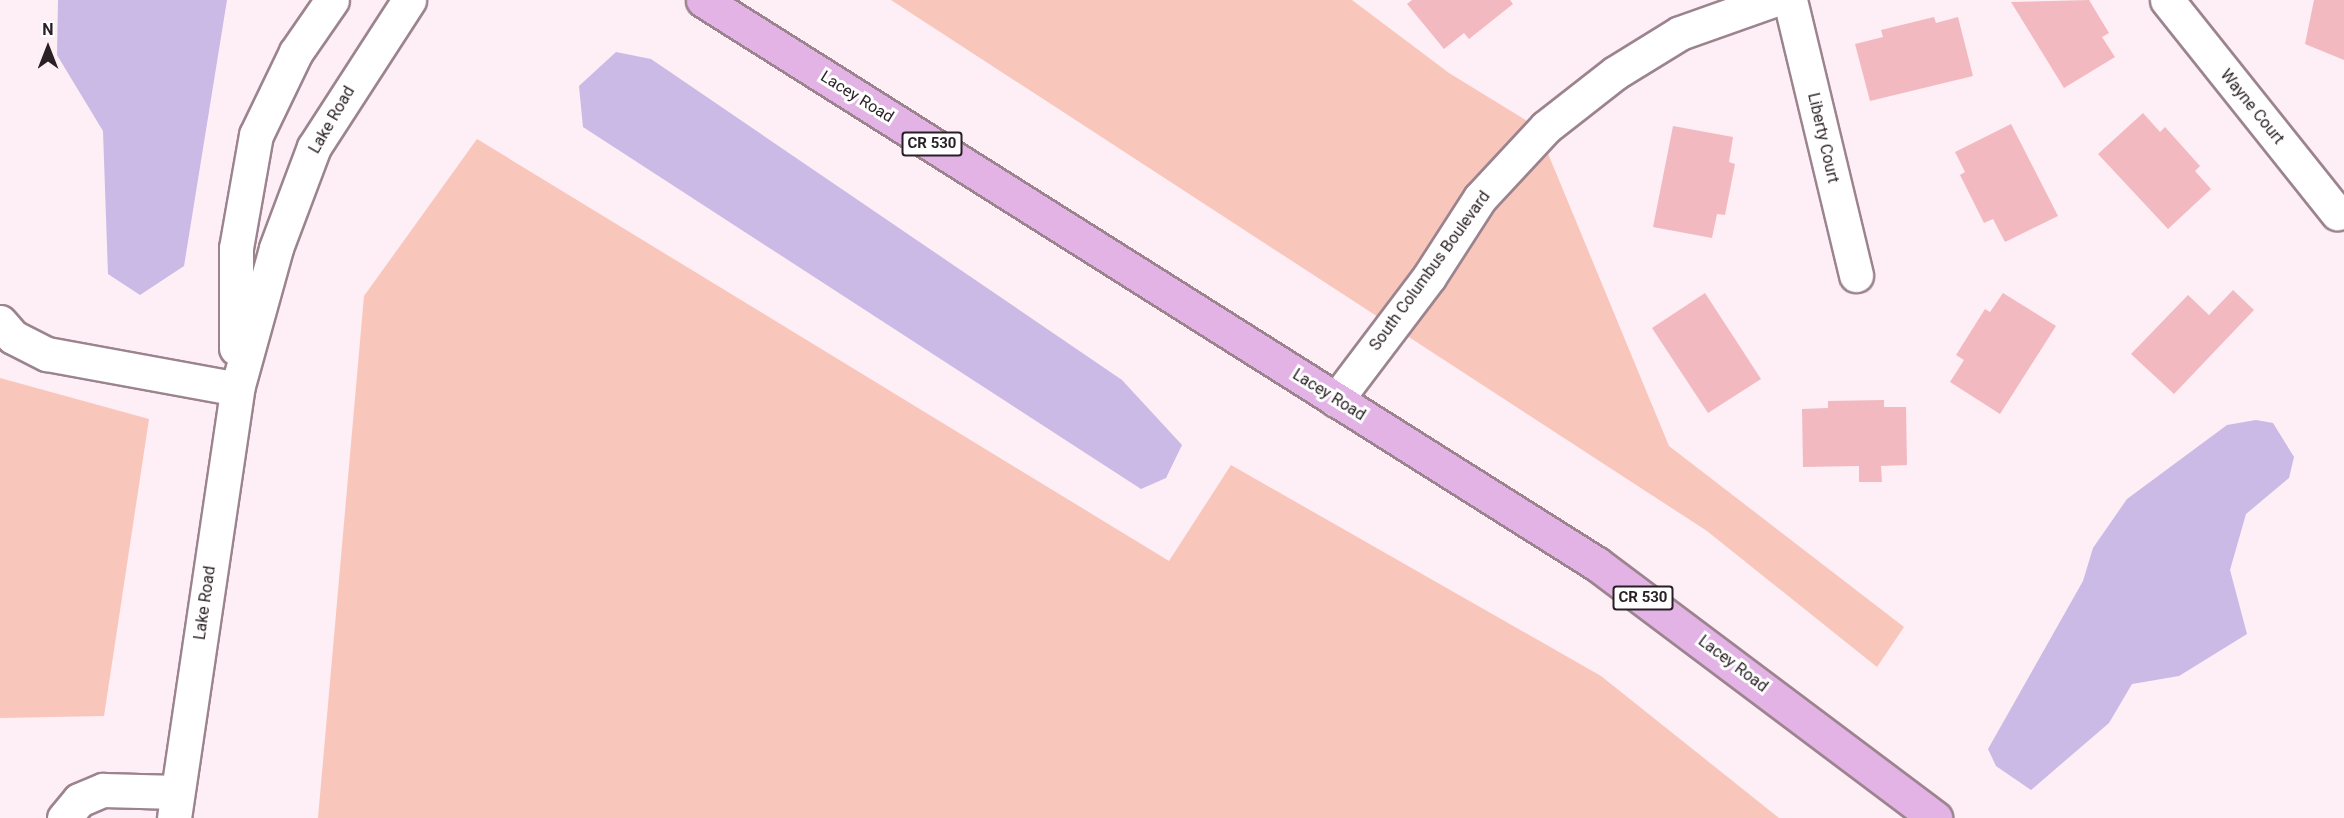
<!DOCTYPE html>
<html>
<head>
<meta charset="utf-8">
<style>
  body { margin:0 }
  #map { position:relative; width:2344px; height:818px; overflow:hidden; background:#feeef5; font-family:Roboto,sans-serif }
  div>[style] { position:absolute }
  .green>* { inset:0; background:#f9c6bb }
  .water>* { inset:0; background:#cbb9e6 }
  .building>* { inset:0; background:#f2bac0 }
  .roads { filter:drop-shadow(2px 0 #9c848f) drop-shadow(-2px 0 #9c848f) drop-shadow(0 2px #9c848f) drop-shadow(0 -2px #9c848f) }
  .minor>* { height:33px; margin:-16.5px; padding:0 16.5px; transform-origin:16.5px; border-radius:16.5px; background:#fff }
  .major>* { height:33px; margin:-16.5px; padding:0 16.5px; transform-origin:16.5px; border-radius:16.5px; background:#e3b3e6 }
  span { translate:-50% -50%; white-space:nowrap; text-align:center; line-height:1.15; -webkit-text-stroke:6px #fff; paint-order:stroke }
  .shield-label span { padding:2px 4px; background:#fff; border:2px solid; border-radius:4px; -webkit-text-stroke-width:0 }
  .shield-label { font-size:15px; color:#291f24; font-weight:700 }
  .street-label { font-size:16px; color:#291f24 }
  .north { position:absolute; left:18px; top:18px; width:60px; height:60px; -webkit-text-stroke:4px #fff; paint-order:stroke; rotate:0deg; font-size:16px; font-weight:700; line-height:24px; text-align:center; color:#291f24 }
  .north::after { content:''; display:block; margin:auto; width:21px; height:27px; background:#291f24; clip-path:polygon(50% 0,100% 100%,50% 72%,0 100%) }
</style>
</head>
<body>
<div id="map">
  <div class="green">
    <i style="clip-path:polygon(891px 0,1352px 0,1449px 73px,1537px 127px,1669px 446px,1904px 627px,1877px 667px,1707px 531px)"></i>
    <i style="clip-path:polygon(477px 139px,1169px 561px,1231px 465px,1601px 676px,1779px 818px,318px 818px,364px 296px)"></i>
    <i style="clip-path:polygon(0 378px,149px 419px,104px 716px,0 718px)"></i>
  </div>
  <div class="water">
    <i style="clip-path:polygon(58px 0,227px 0,184px 266px,140px 295px,108px 274px,103px 131px,57px 55px)"></i>
    <i style="clip-path:polygon(616px 52px,651px 59px,1122px 380px,1182px 445px,1166px 478px,1141px 489px,583px 127px,579px 86px)"></i>
    <i style="clip-path:polygon(2256px 420px,2273px 423px,2294px 457px,2289px 478px,2246px 514px,2230px 570px,2247px 634px,2179px 676px,2132px 684px,2109px 723px,2031px 790px,1996px 766px,1988px 749px,2083px 581px,2093px 548px,2127px 499px,2227px 425px)"></i>
  </div>
  <div class="building">
    <i style="clip-path:polygon(1412px 0,1510px 0,1513px 4px,1469px 39px,1464px 33px,1444px 49px,1407px 4px)"></i>
    <i style="clip-path:polygon(2089px 0,2109px 33px,2102px 37px,2115px 57px,2064px 88px,2011px 2px)"></i>
    <i style="clip-path:polygon(2314px 0,2344px 0,2344px 60px,2305px 44px)"></i>
    <i style="clip-path:polygon(1934px 17px,1936px 23px,1958px 17px,1973px 76px,1870px 101px,1855px 44px,1883px 37px,1881px 30px)"></i>
    <i style="clip-path:polygon(2143px 113px,2160px 132px,2165px 127px,2200px 166px,2195px 171px,2211px 189px,2168px 229px,2098px 154px)"></i>
    <i style="clip-path:polygon(2011px 124px,2058px 216px,2005px 242px,1993px 219px,1984px 223px,1960px 175px,1965px 172px,1955px 152px)"></i>
    <i style="clip-path:polygon(1673px 126px,1733px 137px,1729px 162px,1735px 164px,1725px 215px,1717px 214px,1712px 238px,1653px 227px)"></i>
    <i style="clip-path:polygon(2233px 290px,2254px 310px,2174px 394px,2131px 354px,2188px 295px,2209px 315px)"></i>
    <i style="clip-path:polygon(1705px 293px,1761px 379px,1708px 413px,1652px 328px)"></i>
    <i style="clip-path:polygon(2003px 293px,2056px 326px,2000px 414px,1950px 382px,1964px 360px,1956px 355px,1985px 309px,1990px 312px)"></i>
    <i style="clip-path:polygon(1884px 400px,1884px 407px,1906px 407px,1907px 465px,1881px 466px,1882px 482px,1859px 482px,1859px 466px,1803px 467px,1802px 409px,1828px 408px,1828px 401px)"></i>
  </div>
  <div class="roads">
    <div class="minor">
      <i style="left:1790px;top:0;width:283px;rotate:76.5deg"></i>
      <i style="left:2167px;top:0;width:273px;rotate:51.4deg"></i>
      <i style="left:0;top:322px;width:20px;rotate:49deg"></i>
      <i style="left:13px;top:337px;width:38px;rotate:27deg"></i>
      <i style="left:47px;top:354px;width:193px;rotate:10.4deg"></i>
      <i style="left:236px;top:348px;width:100px;rotate:-90deg"></i>
      <i style="left:236px;top:248px;width:115px;rotate:-80deg"></i>
      <i style="left:256px;top:135px;width:92px;rotate:-64.3deg"></i>
      <i style="left:296px;top:52px;width:63px;rotate:-55.3deg"></i>
      <i style="left:1336px;top:400px;width:154px;rotate:-52.9deg"></i>
      <i style="left:1429px;top:277px;width:94px;rotate:-57.2deg"></i>
      <i style="left:1480px;top:198px;width:97px;rotate:-47.1deg"></i>
      <i style="left:1546px;top:127px;width:88px;rotate:-38deg"></i>
      <i style="left:1615px;top:73px;width:76px;rotate:-31.6deg"></i>
      <i style="left:1680px;top:33px;width:99px;rotate:-19.5deg"></i>
      <i style="left:64px;top:818px;width:23px;rotate:-50deg"></i>
      <i style="left:79px;top:800px;width:26px;rotate:-23deg"></i>
      <i style="left:103px;top:790px;width:74px;rotate:1.5deg"></i>
      <i style="left:174px;top:818px;width:434px;rotate:-81.6deg"></i>
      <i style="left:237px;top:389px;width:146px;rotate:-74.5deg"></i>
      <i style="left:276px;top:248px;width:108px;rotate:-69.4deg"></i>
      <i style="left:314px;top:147px;width:175px;rotate:-57.1deg"></i>
    </div>
    <div class="major">
      <i style="left:703px;top:0;width:1057px;rotate:32.25deg"></i>
      <i style="left:1597px;top:564px;width:423px;rotate:36.9deg"></i>
    </div>
  </div>
  <div class="shield-label">
    <span style="left:932px;top:144px">CR 530</span>
    <span style="left:1643px;top:598px">CR 530</span>
  </div>
  <div class="street-label">
    <span style="left:857px;top:97px;rotate:32deg">Lacey Road</span>
    <span style="left:2252px;top:107px;rotate:51deg">Wayne Court</span>
    <span style="left:332px;top:120px;rotate:-60deg">Lake Road</span>
    <span style="left:1823px;top:138px;rotate:77deg">Liberty Court</span>
    <span style="left:1430px;top:271px;rotate:-54deg">South Columbus Boulevard</span>
    <span style="left:1329px;top:395px;rotate:32deg">Lacey Road</span>
    <span style="left:205px;top:603px;rotate:-82deg">Lake Road</span>
    <span style="left:1733px;top:664px;rotate:37deg">Lacey Road</span>
  </div>
  <div class="north">N</div>
</div>
</body>
</html>
